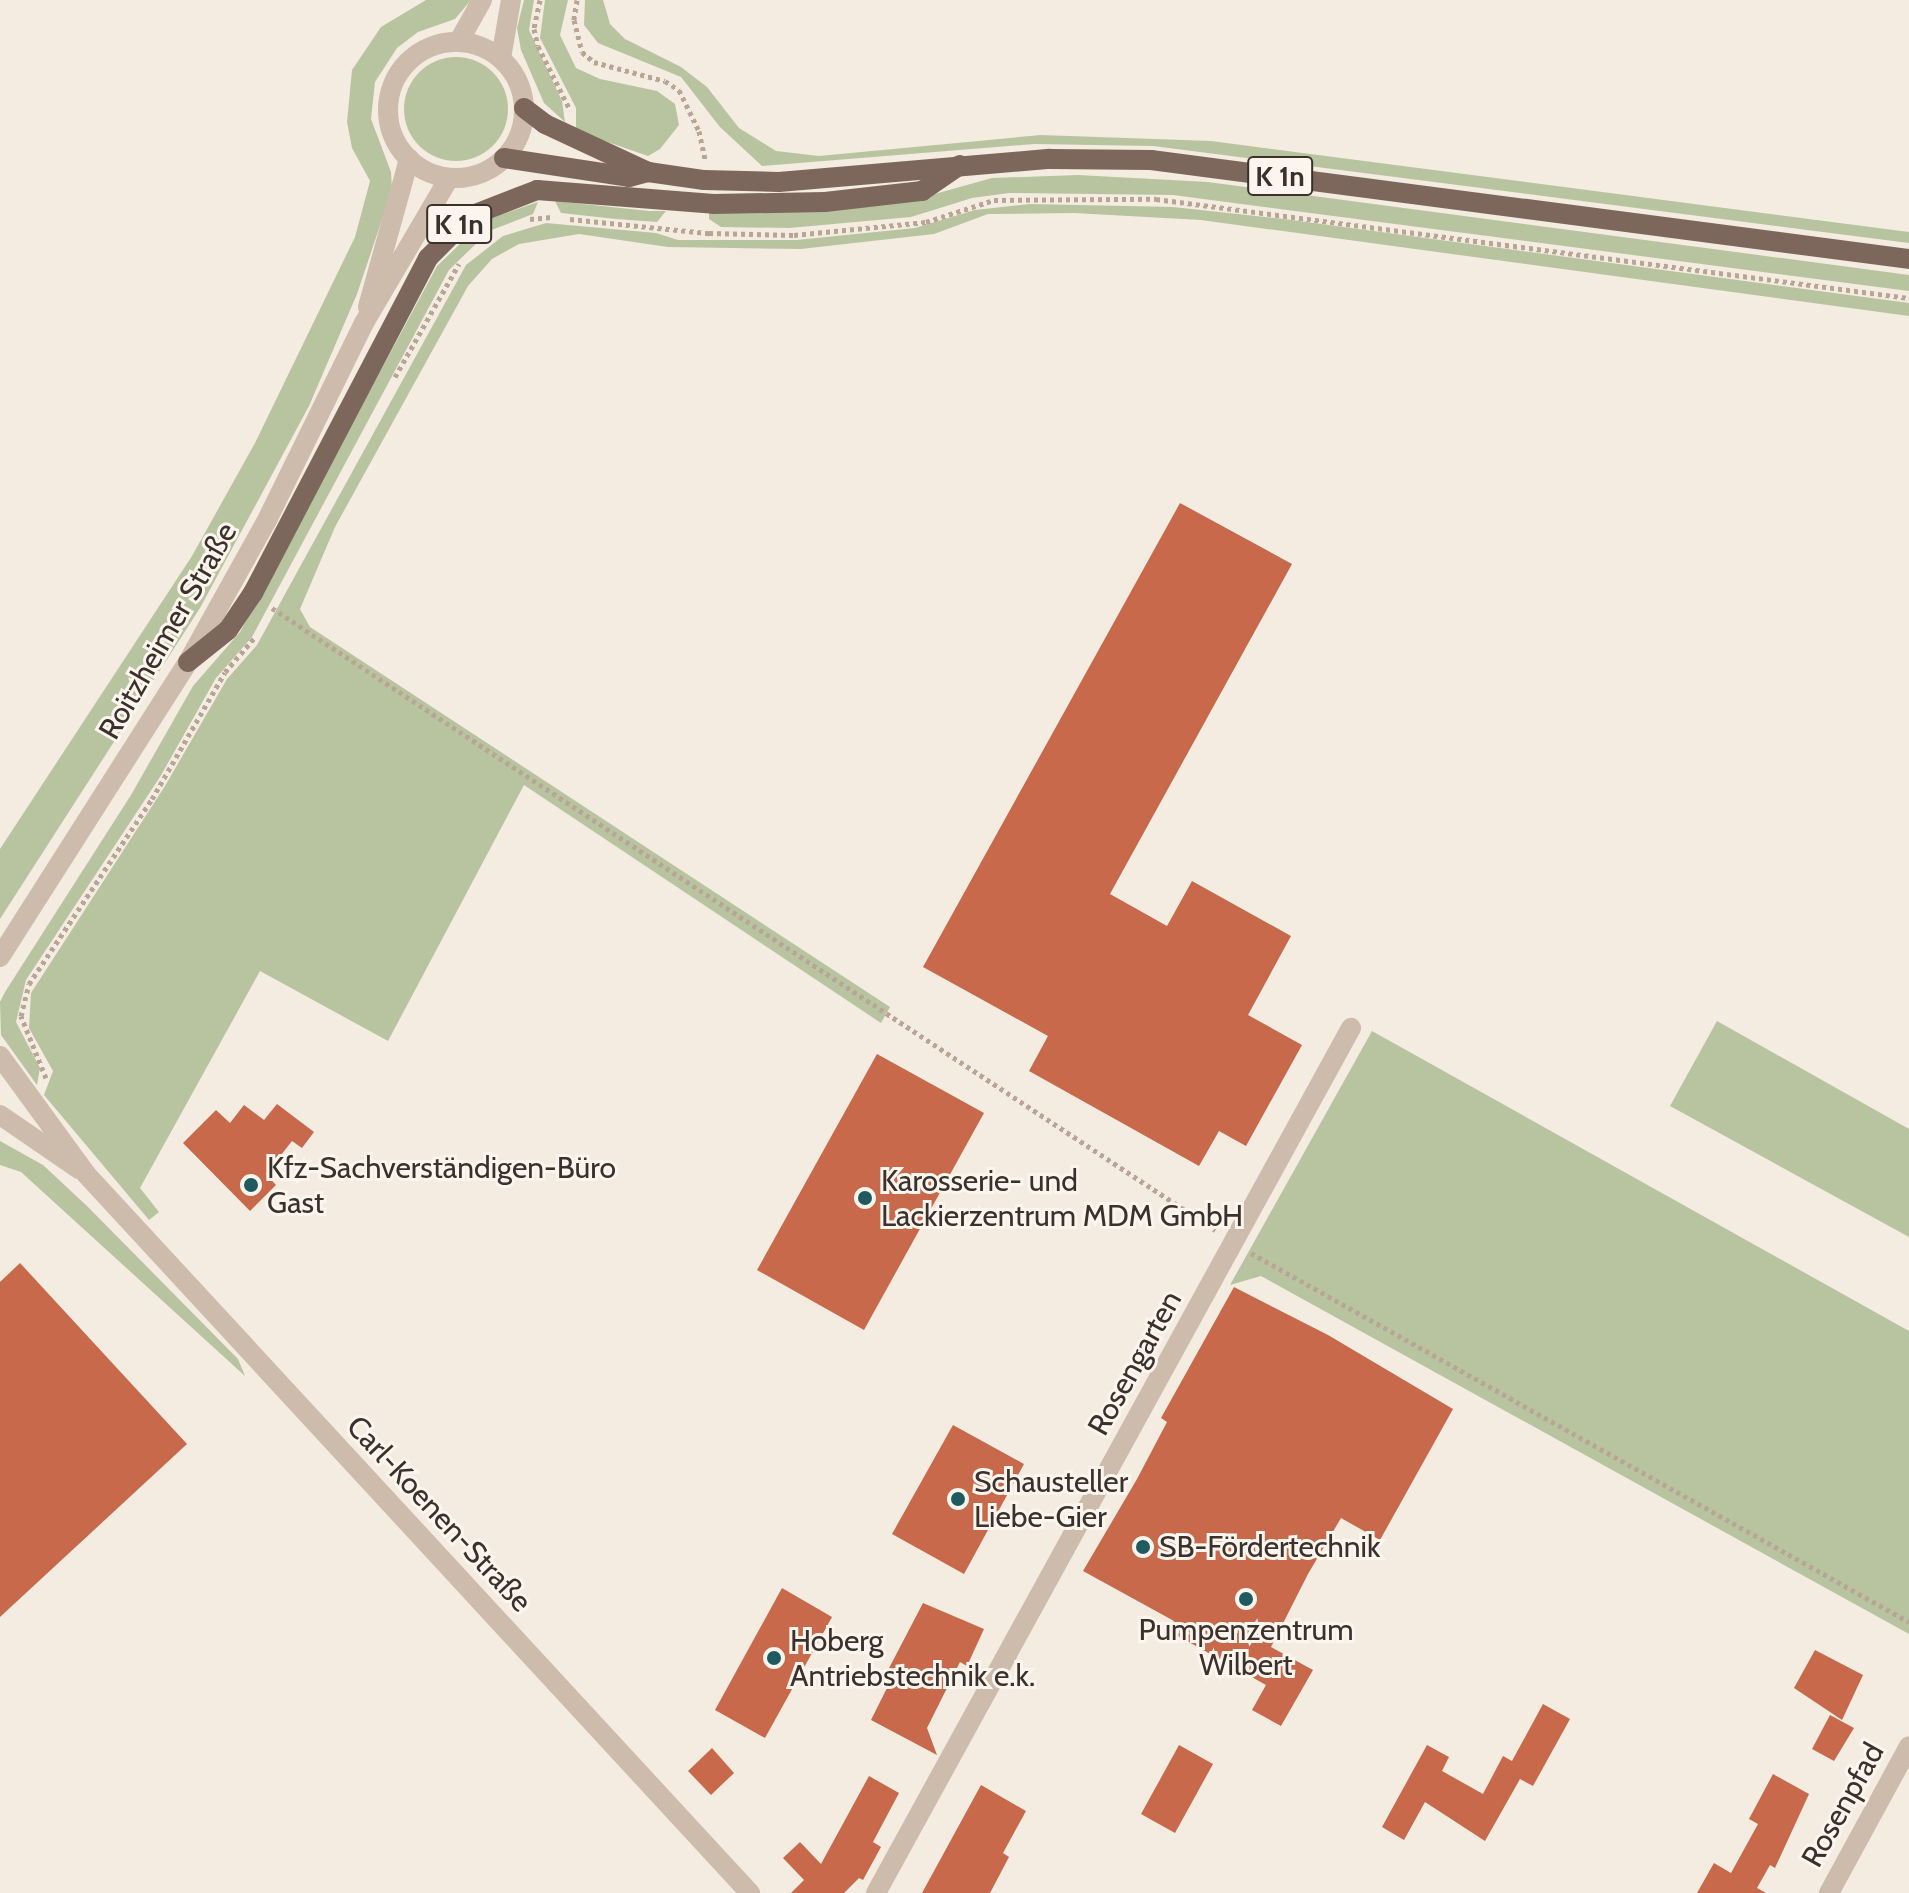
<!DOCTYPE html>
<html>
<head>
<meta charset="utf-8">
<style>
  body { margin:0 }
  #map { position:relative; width:1909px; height:1893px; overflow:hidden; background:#f4ebe1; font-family:Cabin,sans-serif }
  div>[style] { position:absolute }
  .green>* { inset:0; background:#b8c4a0 }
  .round { border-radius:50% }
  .building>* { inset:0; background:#c8694b }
  .path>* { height:5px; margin-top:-2.5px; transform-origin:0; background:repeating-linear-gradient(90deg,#b9a596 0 4px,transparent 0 8px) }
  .minor>* { height:20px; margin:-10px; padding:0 10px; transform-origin:10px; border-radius:10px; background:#cdbbac }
  .minor>.ring { margin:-10px; padding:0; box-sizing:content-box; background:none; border:20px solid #cdbbac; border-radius:50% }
  .major>* { height:20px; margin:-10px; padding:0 10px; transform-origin:10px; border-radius:10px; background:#7d675c }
  .dots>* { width:22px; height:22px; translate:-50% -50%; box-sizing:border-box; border:4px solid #fbf5ee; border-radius:50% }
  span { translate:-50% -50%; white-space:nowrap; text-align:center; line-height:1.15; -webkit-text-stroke:6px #fbf5ee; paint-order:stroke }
  .shield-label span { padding:2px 6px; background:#fbf5ee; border:2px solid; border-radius:6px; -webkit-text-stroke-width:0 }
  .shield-label { font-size:28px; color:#3b302b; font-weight:700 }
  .street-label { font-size:30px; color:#3b302b }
  .poi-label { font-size:30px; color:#3b302b }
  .left { translate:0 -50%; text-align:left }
</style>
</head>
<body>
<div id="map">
  <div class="green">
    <i style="clip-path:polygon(426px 0,471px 0,455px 19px,418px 32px,397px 48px,375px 82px,371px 119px,391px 172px,392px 190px,357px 294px,309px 406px,200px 608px,0 919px,0 849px,192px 556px,255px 443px,355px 237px,370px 181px,352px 148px,347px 122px,352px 70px,381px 27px)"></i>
    <i style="clip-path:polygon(524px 0,534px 0,529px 30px,562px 101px,565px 122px,544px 103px,521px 50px,517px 28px)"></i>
    <i style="clip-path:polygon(545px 0,568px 0,560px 35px,576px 68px,600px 79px,657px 91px,675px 104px,679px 125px,660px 149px,648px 156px,576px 131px,576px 108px,540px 38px)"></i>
    <i style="clip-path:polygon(585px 0,603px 0,610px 24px,625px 39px,681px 67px,707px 87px,739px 128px,776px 151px,819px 156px,1041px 135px,1211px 141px,1909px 232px,1909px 243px,1153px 146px,1035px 144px,762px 166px,720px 127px,681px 77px,598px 43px,584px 25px)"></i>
    <i class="round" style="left:404px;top:57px;width:104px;height:104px"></i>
    <i style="clip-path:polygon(1078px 175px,1208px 182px,1909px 275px,1909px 291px,1173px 195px,1009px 193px,972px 198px,911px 217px,789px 228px,721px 227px,709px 219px,709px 212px,924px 197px,992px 178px)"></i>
    <i style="clip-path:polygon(555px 201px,649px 211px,666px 211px,657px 222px,616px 219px,561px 213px)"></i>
    <i style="clip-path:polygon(538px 202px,533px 214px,489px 231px,449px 270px,252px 637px,216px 678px,160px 777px,26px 980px,16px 1022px,40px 1068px,37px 1085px,1px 1035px,0 1002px,5px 992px,131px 795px,193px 686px,240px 632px,437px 266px,485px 220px)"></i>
    <i style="clip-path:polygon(1030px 204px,1173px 207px,1284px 219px,1909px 303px,1909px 316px,1201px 220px,1074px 213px,988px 214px,934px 234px,801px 249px,668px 247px,579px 234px,519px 244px,492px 259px,468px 286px,335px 527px,300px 609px,310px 627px,890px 1007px,881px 1023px,524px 785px,388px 1041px,260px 971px,140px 1188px,159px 1212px,149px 1220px,44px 1095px,53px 1071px,29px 1028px,31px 993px,165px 786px,227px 679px,257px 645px,466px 265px,503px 236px,546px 223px,656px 233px,678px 240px,797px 240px,915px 228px,975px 210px)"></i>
    <i style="clip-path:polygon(1717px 1021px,1909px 1129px,1909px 1237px,1670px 1106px)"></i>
    <i style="clip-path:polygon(1372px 1031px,1909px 1331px,1909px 1634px,1261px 1276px,1230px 1285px)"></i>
    <i style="clip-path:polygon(0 1141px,43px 1165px,87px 1206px,238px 1359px,245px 1376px,21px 1172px,0 1165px)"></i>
  </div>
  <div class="building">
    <i style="clip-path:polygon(1180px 503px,1292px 564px,1110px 894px,1167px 926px,1192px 881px,1291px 936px,1248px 1015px,1302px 1045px,1246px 1146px,1219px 1131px,1199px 1166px,1029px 1071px,1048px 1036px,923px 967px)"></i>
    <i style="clip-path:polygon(877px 1054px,984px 1113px,864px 1330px,757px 1270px)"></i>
    <i style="clip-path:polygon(277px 1104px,314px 1132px,302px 1148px,292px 1141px,266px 1174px,276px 1185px,250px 1211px,183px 1143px,216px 1110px,230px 1123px,244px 1105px,264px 1120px)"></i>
    <i style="clip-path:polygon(20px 1263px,187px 1444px,0 1617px,0 1282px)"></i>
    <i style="clip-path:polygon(1234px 1287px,1328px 1335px,1453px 1409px,1380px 1540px,1341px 1518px,1308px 1574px,1271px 1647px,1313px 1670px,1281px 1726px,1252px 1710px,1266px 1685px,1169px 1631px,1174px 1621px,1083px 1571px,1137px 1479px,1167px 1422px,1161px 1418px)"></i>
    <i style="clip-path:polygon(953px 1425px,1024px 1464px,964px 1574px,892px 1534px)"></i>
    <i style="clip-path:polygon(782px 1588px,832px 1617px,765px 1738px,715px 1710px)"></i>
    <i style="clip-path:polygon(923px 1603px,984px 1629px,967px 1666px,960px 1662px,927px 1728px,937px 1755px,871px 1720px,893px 1676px,887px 1672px)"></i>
    <i style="clip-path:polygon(1815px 1650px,1863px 1675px,1842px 1720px,1794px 1688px)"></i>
    <i style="clip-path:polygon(1543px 1704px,1570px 1719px,1533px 1786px,1520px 1779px,1485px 1841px,1425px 1802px,1404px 1840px,1382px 1827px,1427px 1745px,1449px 1757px,1442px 1771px,1483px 1794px,1503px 1756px,1512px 1761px)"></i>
    <i style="clip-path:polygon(1830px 1715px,1854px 1728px,1834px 1761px,1812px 1749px)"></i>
    <i style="clip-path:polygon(1179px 1745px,1213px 1764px,1175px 1833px,1141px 1814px)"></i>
    <i style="clip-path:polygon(712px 1748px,734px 1773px,711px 1795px,688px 1771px)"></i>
    <i style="clip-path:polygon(1773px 1774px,1809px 1794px,1775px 1868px,1770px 1865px,1757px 1888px,1766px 1893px,1697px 1893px,1714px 1863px,1731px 1873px,1758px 1824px,1749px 1819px)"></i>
    <i style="clip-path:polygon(869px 1776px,899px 1793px,873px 1842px,881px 1847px,863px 1880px,859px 1878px,844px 1893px,791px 1893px,804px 1880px,783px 1858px,800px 1842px,821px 1864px)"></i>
    <i style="clip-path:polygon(981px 1785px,1026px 1811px,1003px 1853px,1009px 1857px,990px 1893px,922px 1893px)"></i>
  </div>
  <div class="path">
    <i style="left:540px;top:0;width:30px;rotate:102deg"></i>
    <i style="left:534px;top:29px;width:17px;rotate:77deg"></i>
    <i style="left:538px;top:46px;width:72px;rotate:63.4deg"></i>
    <i style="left:577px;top:0;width:20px;rotate:99deg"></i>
    <i style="left:574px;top:20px;width:33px;rotate:76deg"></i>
    <i style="left:582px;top:52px;width:16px;rotate:40deg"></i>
    <i style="left:594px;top:62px;width:73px;rotate:15deg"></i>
    <i style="left:665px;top:81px;width:17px;rotate:33deg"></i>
    <i style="left:679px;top:90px;width:46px;rotate:64deg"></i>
    <i style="left:699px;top:131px;width:30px;rotate:78deg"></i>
    <i style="left:530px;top:219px;width:22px;rotate:-5deg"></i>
    <i style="left:570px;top:219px;width:140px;rotate:5.8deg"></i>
    <i style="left:709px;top:233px;width:85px;rotate:1.3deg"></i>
    <i style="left:794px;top:235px;width:133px;rotate:-5.6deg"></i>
    <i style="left:926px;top:222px;width:71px;rotate:-17.9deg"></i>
    <i style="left:994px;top:200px;width:162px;rotate:-0.4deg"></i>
    <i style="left:1156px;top:199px;width:759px;rotate:7.49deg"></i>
    <i style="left:395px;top:377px;width:130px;rotate:-60.5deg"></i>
    <i style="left:272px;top:608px;width:1130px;rotate:33.41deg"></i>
    <i style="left:46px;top:1078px;width:67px;rotate:-112deg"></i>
    <i style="left:21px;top:1016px;width:33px;rotate:-76deg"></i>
    <i style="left:29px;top:984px;width:222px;rotate:-56.4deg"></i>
    <i style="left:152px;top:799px;width:146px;rotate:-60.1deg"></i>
    <i style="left:225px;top:672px;width:48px;rotate:-49.3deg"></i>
    <i style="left:1251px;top:1253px;width:754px;rotate:29.28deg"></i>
  </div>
  <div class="minor">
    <i style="left:459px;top:41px;width:47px;rotate:-60.7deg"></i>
    <i class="ring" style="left:388px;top:42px;width:116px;height:116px"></i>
    <i style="left:501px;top:58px;width:59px;rotate:-80.2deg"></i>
    <i style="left:368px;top:307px;width:154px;rotate:-74.5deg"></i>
    <i style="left:0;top:957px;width:350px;rotate:-57.5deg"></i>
    <i style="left:188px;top:662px;width:165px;rotate:-60.9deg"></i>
    <i style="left:268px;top:518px;width:217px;rotate:-63.8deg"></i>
    <i style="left:364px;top:323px;width:168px;rotate:-59.6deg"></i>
    <i style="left:0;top:1056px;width:146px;rotate:53.9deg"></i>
    <i style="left:86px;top:1174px;width:979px;rotate:47.28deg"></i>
    <i style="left:0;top:1115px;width:96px;rotate:34.4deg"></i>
    <i style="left:876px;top:1893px;width:987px;rotate:-61.23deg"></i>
    <i style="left:1829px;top:1893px;width:167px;rotate:-61.4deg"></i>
  </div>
  <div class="major">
    <i style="left:524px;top:108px;width:26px;rotate:37deg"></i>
    <i style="left:545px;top:124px;width:114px;rotate:25deg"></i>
    <i style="left:648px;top:172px;width:57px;rotate:8.1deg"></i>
    <i style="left:704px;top:180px;width:75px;rotate:1.5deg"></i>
    <i style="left:779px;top:182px;width:272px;rotate:-4.9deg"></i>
    <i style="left:1050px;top:159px;width:101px;rotate:0.6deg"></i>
    <i style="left:1151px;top:160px;width:764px;rotate:7.44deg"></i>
    <i style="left:504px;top:158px;width:126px;rotate:8.6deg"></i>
    <i style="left:629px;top:177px;width:20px;rotate:-15deg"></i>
    <i style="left:188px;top:662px;width:51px;rotate:-38.7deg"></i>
    <i style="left:228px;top:630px;width:45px;rotate:-56deg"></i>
    <i style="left:253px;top:593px;width:378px;rotate:-62.4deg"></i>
    <i style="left:428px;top:258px;width:59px;rotate:-45deg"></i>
    <i style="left:470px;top:216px;width:72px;rotate:-21.2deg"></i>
    <i style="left:537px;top:190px;width:177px;rotate:4.5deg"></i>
    <i style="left:713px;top:204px;width:112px;rotate:-1deg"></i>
    <i style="left:825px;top:202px;width:98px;rotate:-6.5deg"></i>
    <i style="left:922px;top:191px;width:46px;rotate:-34.4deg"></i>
  </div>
  <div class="dots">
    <i style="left:251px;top:1185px;background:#1f5a5e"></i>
    <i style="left:865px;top:1198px;background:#1f5a5e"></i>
    <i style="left:958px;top:1499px;background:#1f5a5e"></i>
    <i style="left:1143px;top:1547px;background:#1f5a5e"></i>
    <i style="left:1246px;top:1599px;background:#1f5a5e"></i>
    <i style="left:774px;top:1658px;background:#1f5a5e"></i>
  </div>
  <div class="shield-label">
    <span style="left:1280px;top:176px">K 1n</span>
    <span style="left:459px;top:224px">K 1n</span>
  </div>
  <div class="street-label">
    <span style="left:168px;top:631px;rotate:-60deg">Roitzheimer Straße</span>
    <span style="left:1135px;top:1363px;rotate:-61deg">Rosengarten</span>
    <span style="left:439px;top:1514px;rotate:47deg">Carl-Koenen-Straße</span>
    <span style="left:1843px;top:1805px;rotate:-61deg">Rosenpfad</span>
  </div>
  <div class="poi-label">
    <span class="left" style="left:267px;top:1185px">Kfz-Sachverständigen-Büro<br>Gast</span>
    <span class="left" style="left:881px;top:1198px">Karosserie- und<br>Lackierzentrum MDM GmbH</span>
    <span class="left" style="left:974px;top:1499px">Schausteller<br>Liebe-Gier</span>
    <span class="left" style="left:1159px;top:1547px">SB-Fördertechnik</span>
    <span style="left:1246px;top:1647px">Pumpenzentrum<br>Wilbert</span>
    <span class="left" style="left:790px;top:1658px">Hoberg<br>Antriebstechnik e.k.</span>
  </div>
</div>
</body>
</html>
